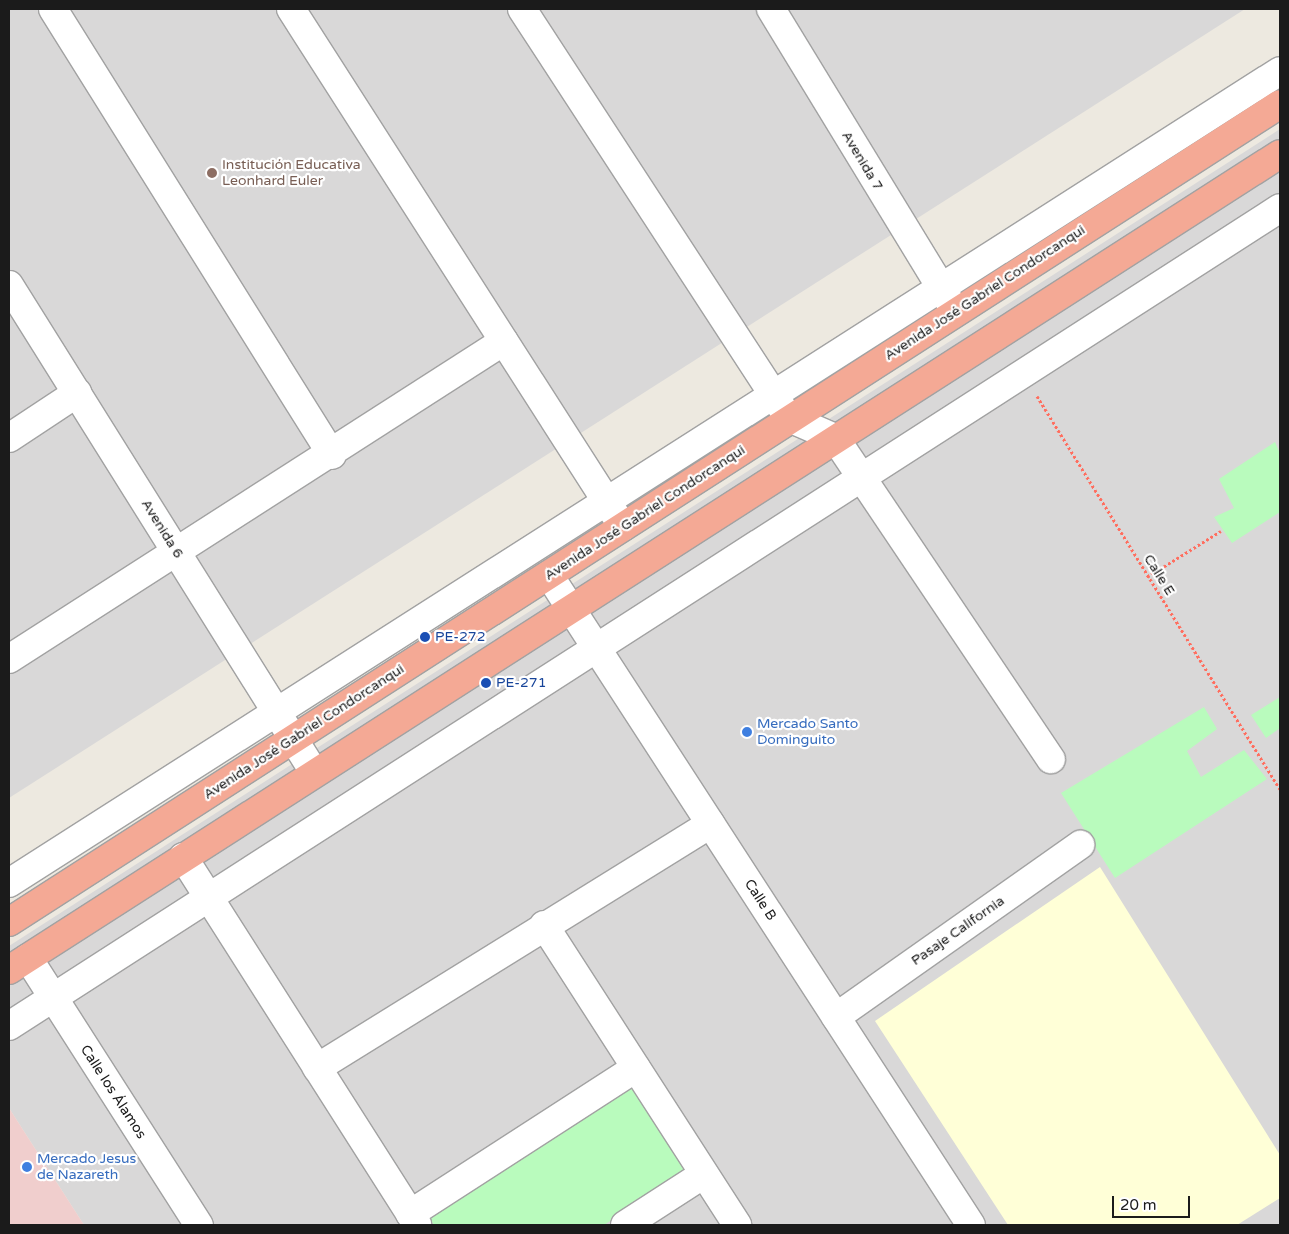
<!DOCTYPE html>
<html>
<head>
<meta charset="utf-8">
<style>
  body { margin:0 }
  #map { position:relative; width:1289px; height:1234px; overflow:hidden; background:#ede9e0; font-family:"Varela Round",sans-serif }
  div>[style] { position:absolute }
  .residential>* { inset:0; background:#d9d8d8 }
  .commercial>* { inset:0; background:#f0cecd }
  .education>* { inset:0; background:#ffffd7 }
  .park>* { inset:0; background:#b9fbbd }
  .path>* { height:3px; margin-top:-1.5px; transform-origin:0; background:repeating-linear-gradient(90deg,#ff6e5f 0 2.5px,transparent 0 5px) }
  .roads { filter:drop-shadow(1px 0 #a2a2a2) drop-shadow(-1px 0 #a2a2a2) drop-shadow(0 1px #a2a2a2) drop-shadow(0 -1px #a2a2a2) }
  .minor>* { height:28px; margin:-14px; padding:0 14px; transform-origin:14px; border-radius:14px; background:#fff }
  .tertiary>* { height:28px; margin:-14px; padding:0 14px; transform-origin:14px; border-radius:14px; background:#fff }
  .trunk>* { height:28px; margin:-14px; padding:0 14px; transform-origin:14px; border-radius:14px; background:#f4a995 }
  .dots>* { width:14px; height:14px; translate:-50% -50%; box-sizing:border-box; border:2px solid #fff; border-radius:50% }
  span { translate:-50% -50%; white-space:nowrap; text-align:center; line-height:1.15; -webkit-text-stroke:4.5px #fff; paint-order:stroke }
  .street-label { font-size:14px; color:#1b1b1b }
  .education-label { font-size:14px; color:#785e54 }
  .left { translate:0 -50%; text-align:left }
  .transit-label { font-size:14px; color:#164399 }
  .shop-label { font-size:14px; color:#366cbe }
  .frame { position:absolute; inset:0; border:10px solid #1b1b1b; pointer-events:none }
  .scale { position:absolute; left:1112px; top:1196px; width:78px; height:22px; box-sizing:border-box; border:2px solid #1b1b1b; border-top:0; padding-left:6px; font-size:15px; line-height:18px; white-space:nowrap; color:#1b1b1b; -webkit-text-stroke:4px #fff; paint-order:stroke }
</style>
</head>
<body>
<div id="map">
  <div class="residential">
    <i style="clip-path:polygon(9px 9px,1245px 9px,9px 798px)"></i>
    <i style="clip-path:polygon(1280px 129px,1280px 1225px,84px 1225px,9px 1108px,9px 946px)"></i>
  </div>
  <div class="commercial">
    <i style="clip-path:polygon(9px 1108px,84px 1225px,9px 1225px)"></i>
  </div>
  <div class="education">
    <i style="clip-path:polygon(1100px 867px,1280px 1155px,1280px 1198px,1237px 1225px,1008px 1225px,875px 1021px)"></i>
  </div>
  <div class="park">
    <i style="clip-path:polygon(1275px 442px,1280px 454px,1280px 512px,1232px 543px,1214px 517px,1234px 508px,1219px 479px)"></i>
    <i style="clip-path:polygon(1280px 697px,1280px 728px,1266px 738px,1251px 715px)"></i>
    <i style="clip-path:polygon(1204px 707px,1217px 729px,1187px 751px,1201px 777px,1244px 750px,1267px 779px,1115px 878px,1061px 793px)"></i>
    <i style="clip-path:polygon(635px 1084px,689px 1169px,604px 1225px,434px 1225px,430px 1219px)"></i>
  </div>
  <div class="path">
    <i style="left:1037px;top:396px;width:462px;rotate:58.3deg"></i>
    <i style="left:1147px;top:577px;width:87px;rotate:-31.9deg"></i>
  </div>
  <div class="roads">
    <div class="minor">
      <i style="left:53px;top:9px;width:526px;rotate:57.97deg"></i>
      <i style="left:291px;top:9px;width:615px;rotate:57.34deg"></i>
      <i style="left:522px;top:9px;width:488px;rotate:56.9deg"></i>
      <i style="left:789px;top:418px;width:50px;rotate:23.5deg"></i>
      <i style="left:835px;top:438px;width:387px;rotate:56.1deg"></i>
      <i style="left:771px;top:9px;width:354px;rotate:58.6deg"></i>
      <i style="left:9px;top:285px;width:575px;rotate:57.94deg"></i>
      <i style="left:9px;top:438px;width:82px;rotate:-33.5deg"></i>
      <i style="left:549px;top:575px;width:775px;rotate:57.01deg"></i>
      <i style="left:9px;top:659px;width:588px;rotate:-32.72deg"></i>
      <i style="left:183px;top:857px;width:436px;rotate:57.5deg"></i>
      <i style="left:544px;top:925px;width:357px;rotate:57.2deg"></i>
      <i style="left:28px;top:958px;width:317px;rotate:57.4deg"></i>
      <i style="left:836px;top:1017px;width:299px;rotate:-35.2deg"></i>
      <i style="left:317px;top:1068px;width:463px;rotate:-31.8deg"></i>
      <i style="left:410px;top:1214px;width:269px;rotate:-32.9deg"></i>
      <i style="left:625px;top:1225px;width:94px;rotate:-32.8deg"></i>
    </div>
    <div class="tertiary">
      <i style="left:9px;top:883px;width:1508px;rotate:-32.57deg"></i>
      <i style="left:9px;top:1026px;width:1511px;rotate:-32.76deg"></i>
    </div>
    <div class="trunk">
      <i style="left:9px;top:922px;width:1511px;rotate:-32.76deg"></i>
      <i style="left:9px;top:970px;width:1510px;rotate:-32.7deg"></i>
    </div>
  </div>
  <div class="dots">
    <i style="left:212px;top:173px;background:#8d6e63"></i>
    <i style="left:425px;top:637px;background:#1a4fb4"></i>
    <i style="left:486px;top:683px;background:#1a4fb4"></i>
    <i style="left:747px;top:732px;background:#3f7fe0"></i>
    <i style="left:27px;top:1167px;background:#3f7fe0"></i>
  </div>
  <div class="street-label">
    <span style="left:862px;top:161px;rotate:59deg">Avenida 7</span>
    <span style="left:985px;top:293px;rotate:-33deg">Avenida José Gabriel Condorcanqui</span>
    <span style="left:645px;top:513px;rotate:-33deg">Avenida José Gabriel Condorcanqui</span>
    <span style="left:162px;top:529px;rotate:58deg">Avenida 6</span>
    <span style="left:1159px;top:575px;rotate:58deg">Calle E</span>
    <span style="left:304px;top:732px;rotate:-33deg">Avenida José Gabriel Condorcanqui</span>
    <span style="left:760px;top:900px;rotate:57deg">Calle B</span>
    <span style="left:958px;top:931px;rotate:-35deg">Pasaje California</span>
    <span style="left:113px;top:1092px;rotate:57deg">Calle los Álamos</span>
  </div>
  <div class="education-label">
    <span class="left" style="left:222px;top:173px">Institución Educativa<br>Leonhard Euler</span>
  </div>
  <div class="transit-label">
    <span class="left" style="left:435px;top:637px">PE-272</span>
    <span class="left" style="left:496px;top:683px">PE-271</span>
  </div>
  <div class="shop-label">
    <span class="left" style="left:757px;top:732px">Mercado Santo<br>Dominguito</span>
    <span class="left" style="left:37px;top:1167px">Mercado Jesus<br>de Nazareth</span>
  </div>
  <div class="frame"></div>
  <div class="scale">20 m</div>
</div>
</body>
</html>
